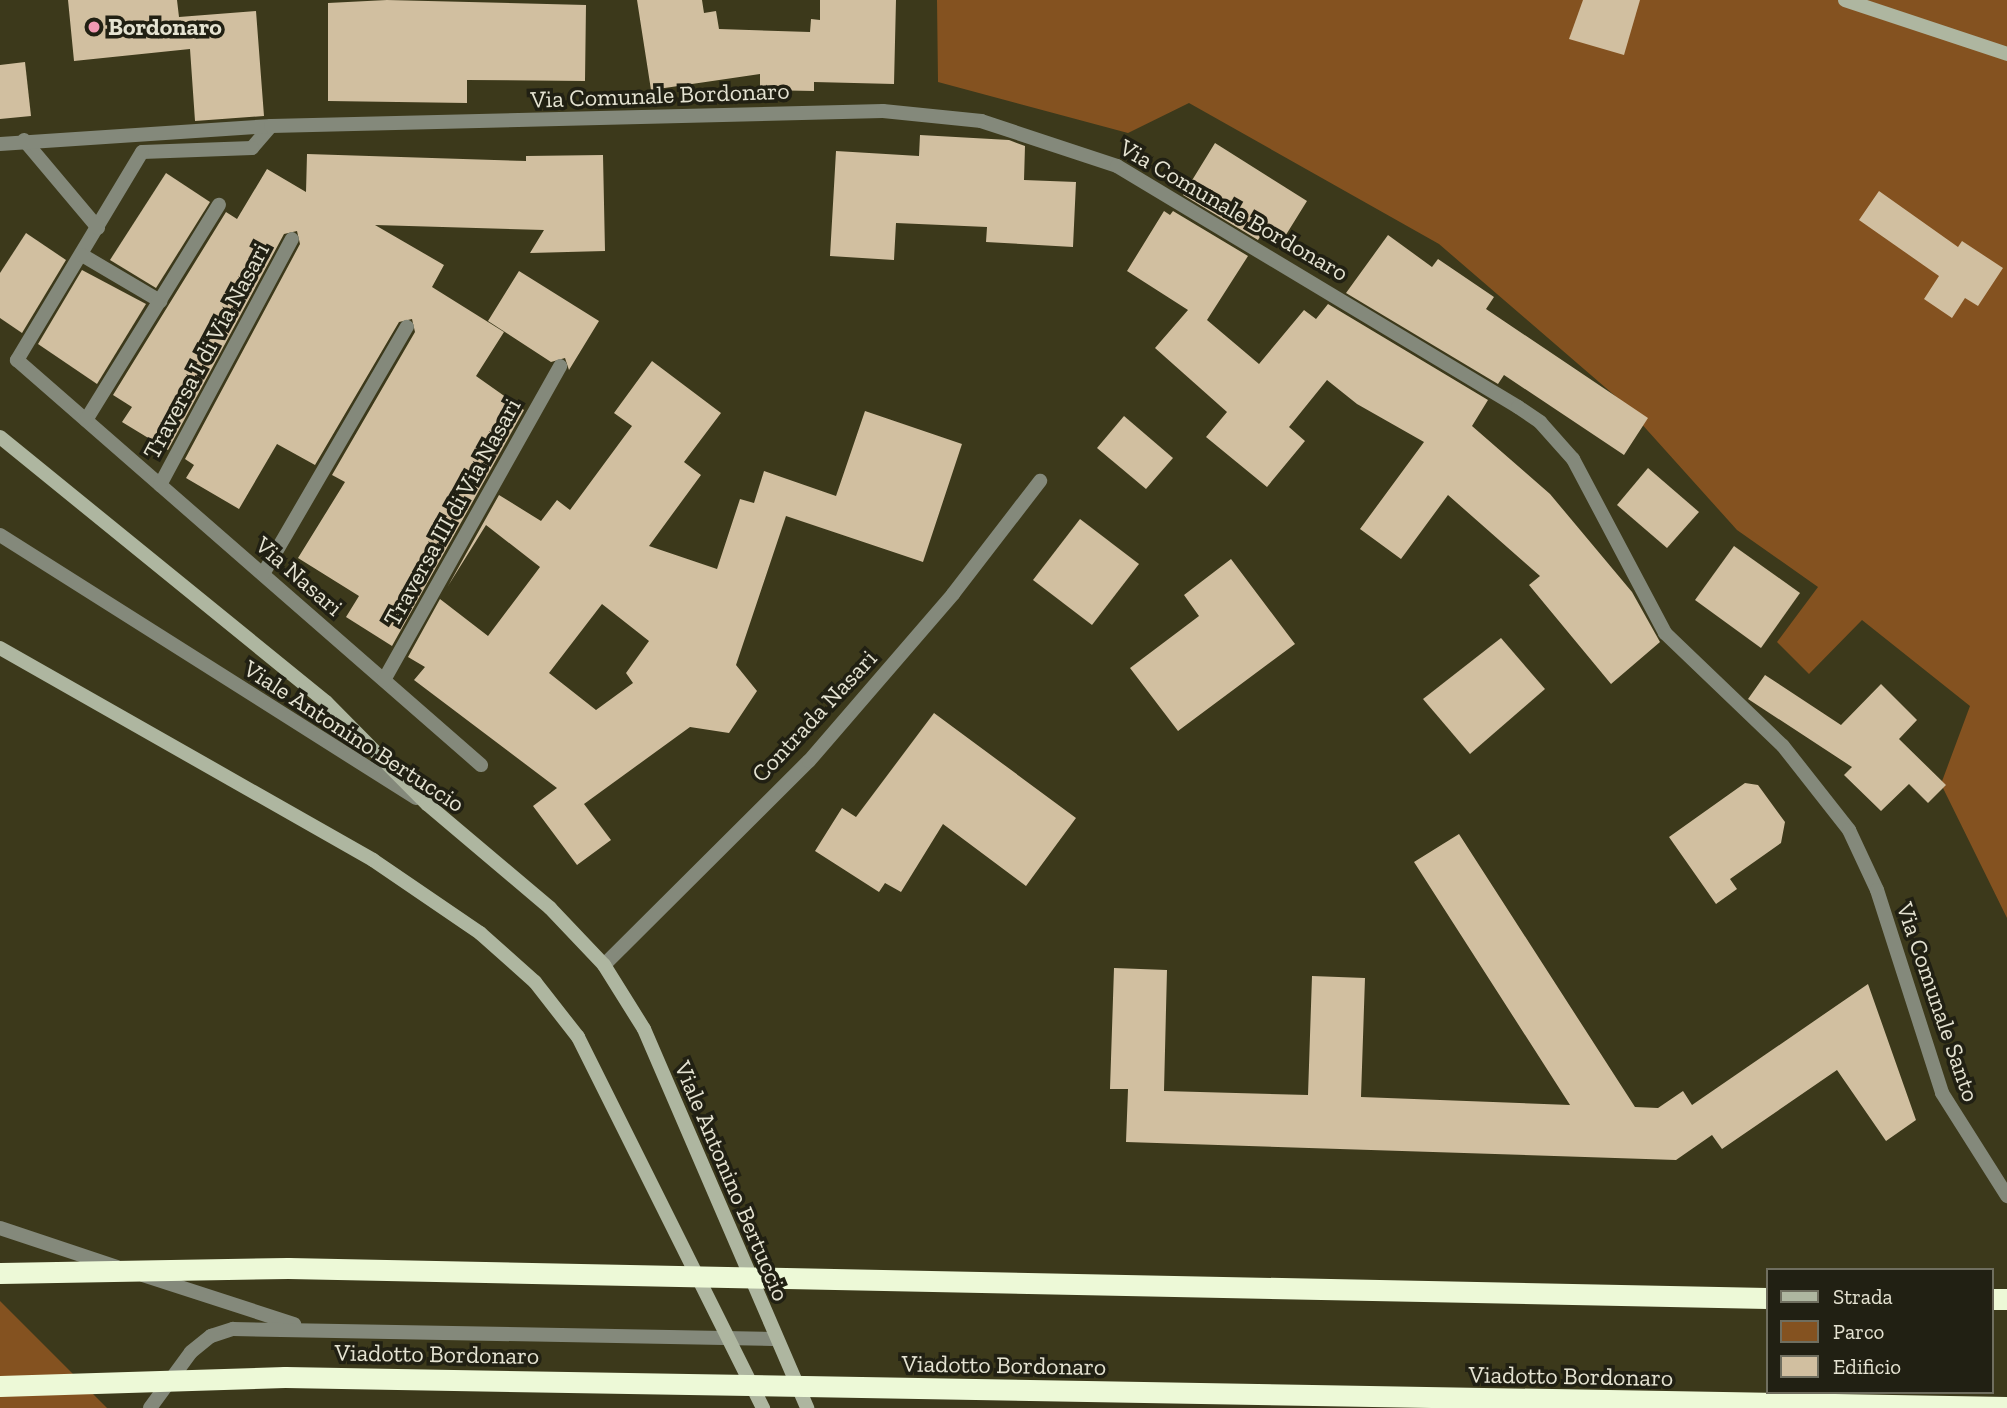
<!DOCTYPE html>
<html>
<head>
<meta charset="utf-8">
<style>
  body { margin:0 }
  #map { position:relative; width:2007px; height:1408px; overflow:hidden; background:#3c391b; font-family:"Zilla Slab",serif }
  div>[style] { position:absolute }
  .green>* { inset:0; background:#845220 }
  .building>* { inset:0; background:#d1bfa0 }
  .street>* { height:14px; margin:-7px; padding:0 7px; transform-origin:7px; border-radius:7px; background:#84897b }
  .secondary>* { height:14px; margin:-7px; padding:0 7px; transform-origin:7px; border-radius:7px; background:#aeb6a0 }
  .highway>* { height:21px; margin:-10.5px; padding:0 10.5px; transform-origin:10.5px; border-radius:10.5px; background:#edf9d7 }
  .highway-bridge>* { height:21px; margin:-10.5px; padding:0 10.5px; transform-origin:10.5px; border-radius:10.5px; background:#edf9d7 }
  .dots>* { width:19px; height:19px; translate:-50% -50%; box-sizing:border-box; border:4px solid #212013; border-radius:50% }
  span { translate:-50% -50%; white-space:nowrap; text-align:center; line-height:1.15; -webkit-text-stroke:7px #212013; paint-order:stroke }
  .poi-label { font-size:24px; color:#e5e3d2; font-weight:700 }
  .left { translate:0 -50%; text-align:left }
  .street-label { font-size:24px; color:#e5e3d2 }
  .legend { position:absolute; left:1766px; top:1268px; width:228px; height:126px; box-sizing:border-box; background:#212013; border:2px solid #6f6e5f; margin:0; padding:9px 12px; list-style:none; font-size:21px; color:#e5e3d2 }
  .legend li { display:flex; align-items:center; gap:14px; height:35px }
  .legend b { width:35px; border:2px solid #6f6e5f }
</style>
</head>
<body>
<div id="map">
  <div class="green">
    <i style="clip-path:polygon(937px 0,2007px 0,2007px 918px,1941px 784px,1970px 706px,1862px 620px,1809px 674px,1777px 642px,1818px 587px,1737px 530px,1621px 401px,1439px 244px,1189px 103px,1128px 133px,938px 82px)"></i>
    <i style="clip-path:polygon(0 1301px,107px 1408px,0 1408px)"></i>
  </div>
  <div class="building">
    <i style="clip-path:polygon(68px 0,177px 0,179px 17px,256px 11px,264px 116px,195px 121px,190px 49px,74px 61px)"></i>
    <i style="clip-path:polygon(387px 0,586px 5px,585px 81px,467px 80px,467px 103px,328px 101px,328px 3px)"></i>
    <i style="clip-path:polygon(637px 0,702px 0,704px 13px,716px 11px,719px 29px,810px 32px,811px 19px,820px 20px,820px 0,896px 0,894px 84px,814px 82px,814px 91px,760px 90px,760px 74px,651px 90px)"></i>
    <i style="clip-path:polygon(1583px 0,1640px 0,1624px 55px,1569px 39px)"></i>
    <i style="clip-path:polygon(25px 62px,31px 116px,0 119px,0 65px)"></i>
    <i style="clip-path:polygon(920px 135px,1009px 140px,1025px 146px,1024px 180px,1076px 182px,1073px 247px,986px 242px,987px 227px,896px 223px,894px 260px,830px 256px,836px 151px,919px 156px)"></i>
    <i style="clip-path:polygon(1215px 143px,1307px 201px,1284px 238px,1266px 227px,1258px 240px,1183px 195px)"></i>
    <i style="clip-path:polygon(307px 154px,526px 161px,526px 156px,603px 155px,605px 251px,530px 253px,544px 230px,375px 225px,444px 265px,432px 287px,504px 332px,476px 376px,524px 410px,392px 646px,346px 617px,359px 596px,298px 558px,345px 482px,332px 475px,415px 332px,412px 319px,399px 322px,315px 465px,277px 444px,239px 509px,186px 478px,194px 465px,185px 459px,300px 244px,297px 231px,284px 234px,168px 450px,122px 422px,132px 407px,113px 395px,226px 212px,237px 219px,267px 169px,306px 192px)"></i>
    <i style="clip-path:polygon(166px 173px,210px 202px,156px 288px,110px 260px)"></i>
    <i style="clip-path:polygon(1879px 191px,1958px 247px,1962px 241px,2003px 268px,1978px 306px,1965px 298px,1952px 318px,1924px 299px,1939px 276px,1859px 220px)"></i>
    <i style="clip-path:polygon(1164px 211px,1170px 215px,1173px 211px,1248px 256px,1207px 320px,1259px 364px,1304px 310px,1316px 319px,1328px 304px,1488px 400px,1472px 426px,1550px 494px,1632px 592px,1660px 642px,1611px 684px,1529px 585px,1540px 576px,1448px 495px,1401px 559px,1360px 529px,1424px 442px,1357px 404px,1327px 380px,1289px 427px,1305px 441px,1267px 487px,1206px 437px,1227px 412px,1155px 348px,1188px 310px,1127px 271px)"></i>
    <i style="clip-path:polygon(26px 233px,66px 260px,22px 333px,0 318px,0 273px)"></i>
    <i style="clip-path:polygon(1388px 235px,1432px 267px,1438px 259px,1494px 297px,1486px 309px,1648px 418px,1624px 455px,1504px 375px,1498px 384px,1346px 293px)"></i>
    <i style="clip-path:polygon(82px 270px,146px 304px,97px 384px,38px 344px)"></i>
    <i style="clip-path:polygon(519px 271px,599px 321px,569px 370px,565px 358px,551px 362px,488px 321px)"></i>
    <i style="clip-path:polygon(evenodd,652px 361px,721px 413px,684px 462px,701px 475px,649px 546px,717px 569px,740px 499px,754px 503px,764px 471px,836px 496px,865px 411px,962px 444px,923px 562px,786px 516px,736px 665px,757px 691px,729px 733px,690px 727px,584px 804px,611px 840px,577px 865px,533px 806px,557px 788px,414px 680px,425px 667px,408px 657px,440px 599px,488px 636px,540px 567px,486px 525px,448px 586px,499px 495px,541px 521px,557px 500px,570px 510px,632px 426px,614px 413px,652px 361px,602px 604px,649px 641px,626px 673px,633px 683px,596px 710px,549px 673px,602px 604px)"></i>
    <i style="clip-path:polygon(1124px 416px,1173px 458px,1146px 489px,1097px 448px)"></i>
    <i style="clip-path:polygon(1648px 468px,1699px 512px,1667px 548px,1617px 505px)"></i>
    <i style="clip-path:polygon(1080px 519px,1139px 564px,1092px 625px,1033px 580px)"></i>
    <i style="clip-path:polygon(1734px 546px,1800px 593px,1761px 648px,1695px 600px)"></i>
    <i style="clip-path:polygon(1231px 559px,1295px 644px,1178px 731px,1130px 668px,1199px 616px,1184px 595px)"></i>
    <i style="clip-path:polygon(1501px 638px,1545px 689px,1470px 754px,1423px 699px)"></i>
    <i style="clip-path:polygon(1765px 675px,1841px 725px,1881px 684px,1917px 720px,1899px 739px,1946px 785px,1928px 803px,1909px 784px,1881px 811px,1844px 775px,1852px 767px,1748px 699px)"></i>
    <i style="clip-path:polygon(934px 713px,1076px 818px,1026px 886px,943px 824px,901px 892px,885px 883px,879px 892px,815px 851px,842px 808px,856px 817px)"></i>
    <i style="clip-path:polygon(1745px 783px,1758px 785px,1785px 822px,1781px 843px,1730px 879px,1737px 889px,1716px 904px,1669px 837px)"></i>
    <i style="clip-path:polygon(1459px 834px,1635px 1107px,1658px 1108px,1683px 1091px,1692px 1105px,1868px 984px,1916px 1120px,1886px 1141px,1837px 1070px,1722px 1149px,1712px 1135px,1676px 1160px,1126px 1142px,1128px 1089px,1110px 1089px,1114px 968px,1167px 970px,1164px 1091px,1308px 1095px,1312px 976px,1365px 978px,1361px 1097px,1570px 1105px,1414px 862px)"></i>
  </div>
  <div class="street">
    <i style="left:271px;top:126px;width:29px;rotate:131deg"></i>
    <i style="left:252px;top:148px;width:110px;rotate:177.9deg"></i>
    <i style="left:142px;top:152px;width:243px;rotate:121deg"></i>
    <i style="left:17px;top:360px;width:616px;rotate:41.12deg"></i>
    <i style="left:24px;top:140px;width:115px;rotate:49.9deg"></i>
    <i style="left:0;top:144px;width:272px;rotate:-3.8deg"></i>
    <i style="left:271px;top:126px;width:612px;rotate:-1.4deg"></i>
    <i style="left:883px;top:111px;width:99px;rotate:5.8deg"></i>
    <i style="left:981px;top:121px;width:143px;rotate:18.3deg"></i>
    <i style="left:1117px;top:166px;width:468px;rotate:31deg"></i>
    <i style="left:1518px;top:407px;width:27px;rotate:34deg"></i>
    <i style="left:1540px;top:422px;width:50px;rotate:48.3deg"></i>
    <i style="left:1573px;top:459px;width:197px;rotate:62.1deg"></i>
    <i style="left:1665px;top:633px;width:163px;rotate:43.8deg"></i>
    <i style="left:1783px;top:746px;width:107px;rotate:51.8deg"></i>
    <i style="left:1849px;top:830px;width:66px;rotate:65deg"></i>
    <i style="left:1877px;top:890px;width:213px;rotate:72.2deg"></i>
    <i style="left:1942px;top:1093px;width:122px;rotate:57.7deg"></i>
    <i style="left:82px;top:255px;width:91px;rotate:30.5deg"></i>
    <i style="left:86px;top:420px;width:253px;rotate:-58.3deg"></i>
    <i style="left:160px;top:485px;width:279px;rotate:-61.8deg"></i>
    <i style="left:0;top:535px;width:492px;rotate:32.3deg"></i>
    <i style="left:263px;top:574px;width:286px;rotate:-59.8deg"></i>
    <i style="left:384px;top:680px;width:360px;rotate:-60.7deg"></i>
    <i style="left:604px;top:965px;width:289px;rotate:-44.9deg"></i>
    <i style="left:809px;top:761px;width:221px;rotate:-49.2deg"></i>
    <i style="left:953px;top:594px;width:143px;rotate:-52.4deg"></i>
    <i style="left:0;top:1228px;width:123px;rotate:18.4deg"></i>
    <i style="left:143px;top:1275px;width:159px;rotate:18deg"></i>
    <i style="left:150px;top:1408px;width:69px;rotate:-53.8deg"></i>
    <i style="left:191px;top:1352px;width:26px;rotate:-39deg"></i>
    <i style="left:211px;top:1336px;width:23px;rotate:-18deg"></i>
    <i style="left:233px;top:1329px;width:540px;rotate:1.06deg"></i>
  </div>
  <div class="secondary">
    <i style="left:1845px;top:0;width:171px;rotate:18.4deg"></i>
    <i style="left:0;top:437px;width:420px;rotate:39.1deg"></i>
    <i style="left:326px;top:702px;width:144px;rotate:45.3deg"></i>
    <i style="left:427px;top:804px;width:161px;rotate:40.2deg"></i>
    <i style="left:550px;top:908px;width:79px;rotate:46.5deg"></i>
    <i style="left:604px;top:965px;width:75px;rotate:58deg"></i>
    <i style="left:644px;top:1029px;width:413px;rotate:66.7deg"></i>
    <i style="left:0;top:648px;width:429px;rotate:29.6deg"></i>
    <i style="left:373px;top:860px;width:130px;rotate:34.3deg"></i>
    <i style="left:480px;top:933px;width:74px;rotate:41.7deg"></i>
    <i style="left:535px;top:982px;width:70px;rotate:52deg"></i>
    <i style="left:578px;top:1037px;width:415px;rotate:63.5deg"></i>
  </div>
  <div class="highway">
    <i style="left:1991px;top:1299px;width:16px"></i>
  </div>
  <div class="highway-bridge">
    <i style="left:0;top:1273px;width:288px;rotate:-1deg"></i>
    <i style="left:288px;top:1268px;width:1479px;rotate:1.16deg"></i>
    <i style="left:0;top:1386px;width:285px;rotate:-1.8deg"></i>
    <i style="left:285px;top:1377px;width:1722px;rotate:1deg"></i>
  </div>
  <div class="dots">
    <i style="left:94px;top:27px;background:#f19ab3"></i>
  </div>
  <div class="poi-label">
    <span class="left" style="left:108px;top:27px">Bordonaro</span>
  </div>
  <div class="street-label">
    <span style="left:660px;top:95px;rotate:-2deg">Via Comunale Bordonaro</span>
    <span style="left:1234px;top:210px;rotate:30deg">Via Comunale Bordonaro</span>
    <span style="left:206px;top:351px;rotate:-62deg">Traversa I di Via Nasari</span>
    <span style="left:452px;top:512px;rotate:-61deg">Traversa III di Via Nasari</span>
    <span style="left:299px;top:576px;rotate:41deg">Via Nasari</span>
    <span style="left:814px;top:716px;rotate:-47deg">Contrada Nasari</span>
    <span style="left:354px;top:736px;rotate:33deg">Viale Antonino Bertuccio</span>
    <span style="left:1938px;top:1002px;rotate:71deg">Via Comunale Santo</span>
    <span style="left:732px;top:1181px;rotate:67deg">Viale Antonino Bertuccio</span>
    <span style="left:437px;top:1354px;rotate:1deg">Viadotto Bordonaro</span>
    <span style="left:1004px;top:1365px;rotate:1deg">Viadotto Bordonaro</span>
    <span style="left:1571px;top:1376px;rotate:1deg">Viadotto Bordonaro</span>
  </div>
  <ul class="legend">
  <li><b style="height:9px;background:#aeb6a0"></b>Strada</li>
  <li><b style="height:19px;background:#845220"></b>Parco</li>
  <li><b style="height:19px;background:#d1bfa0"></b>Edificio</li>
  </ul>
</div>
</body>
</html>
